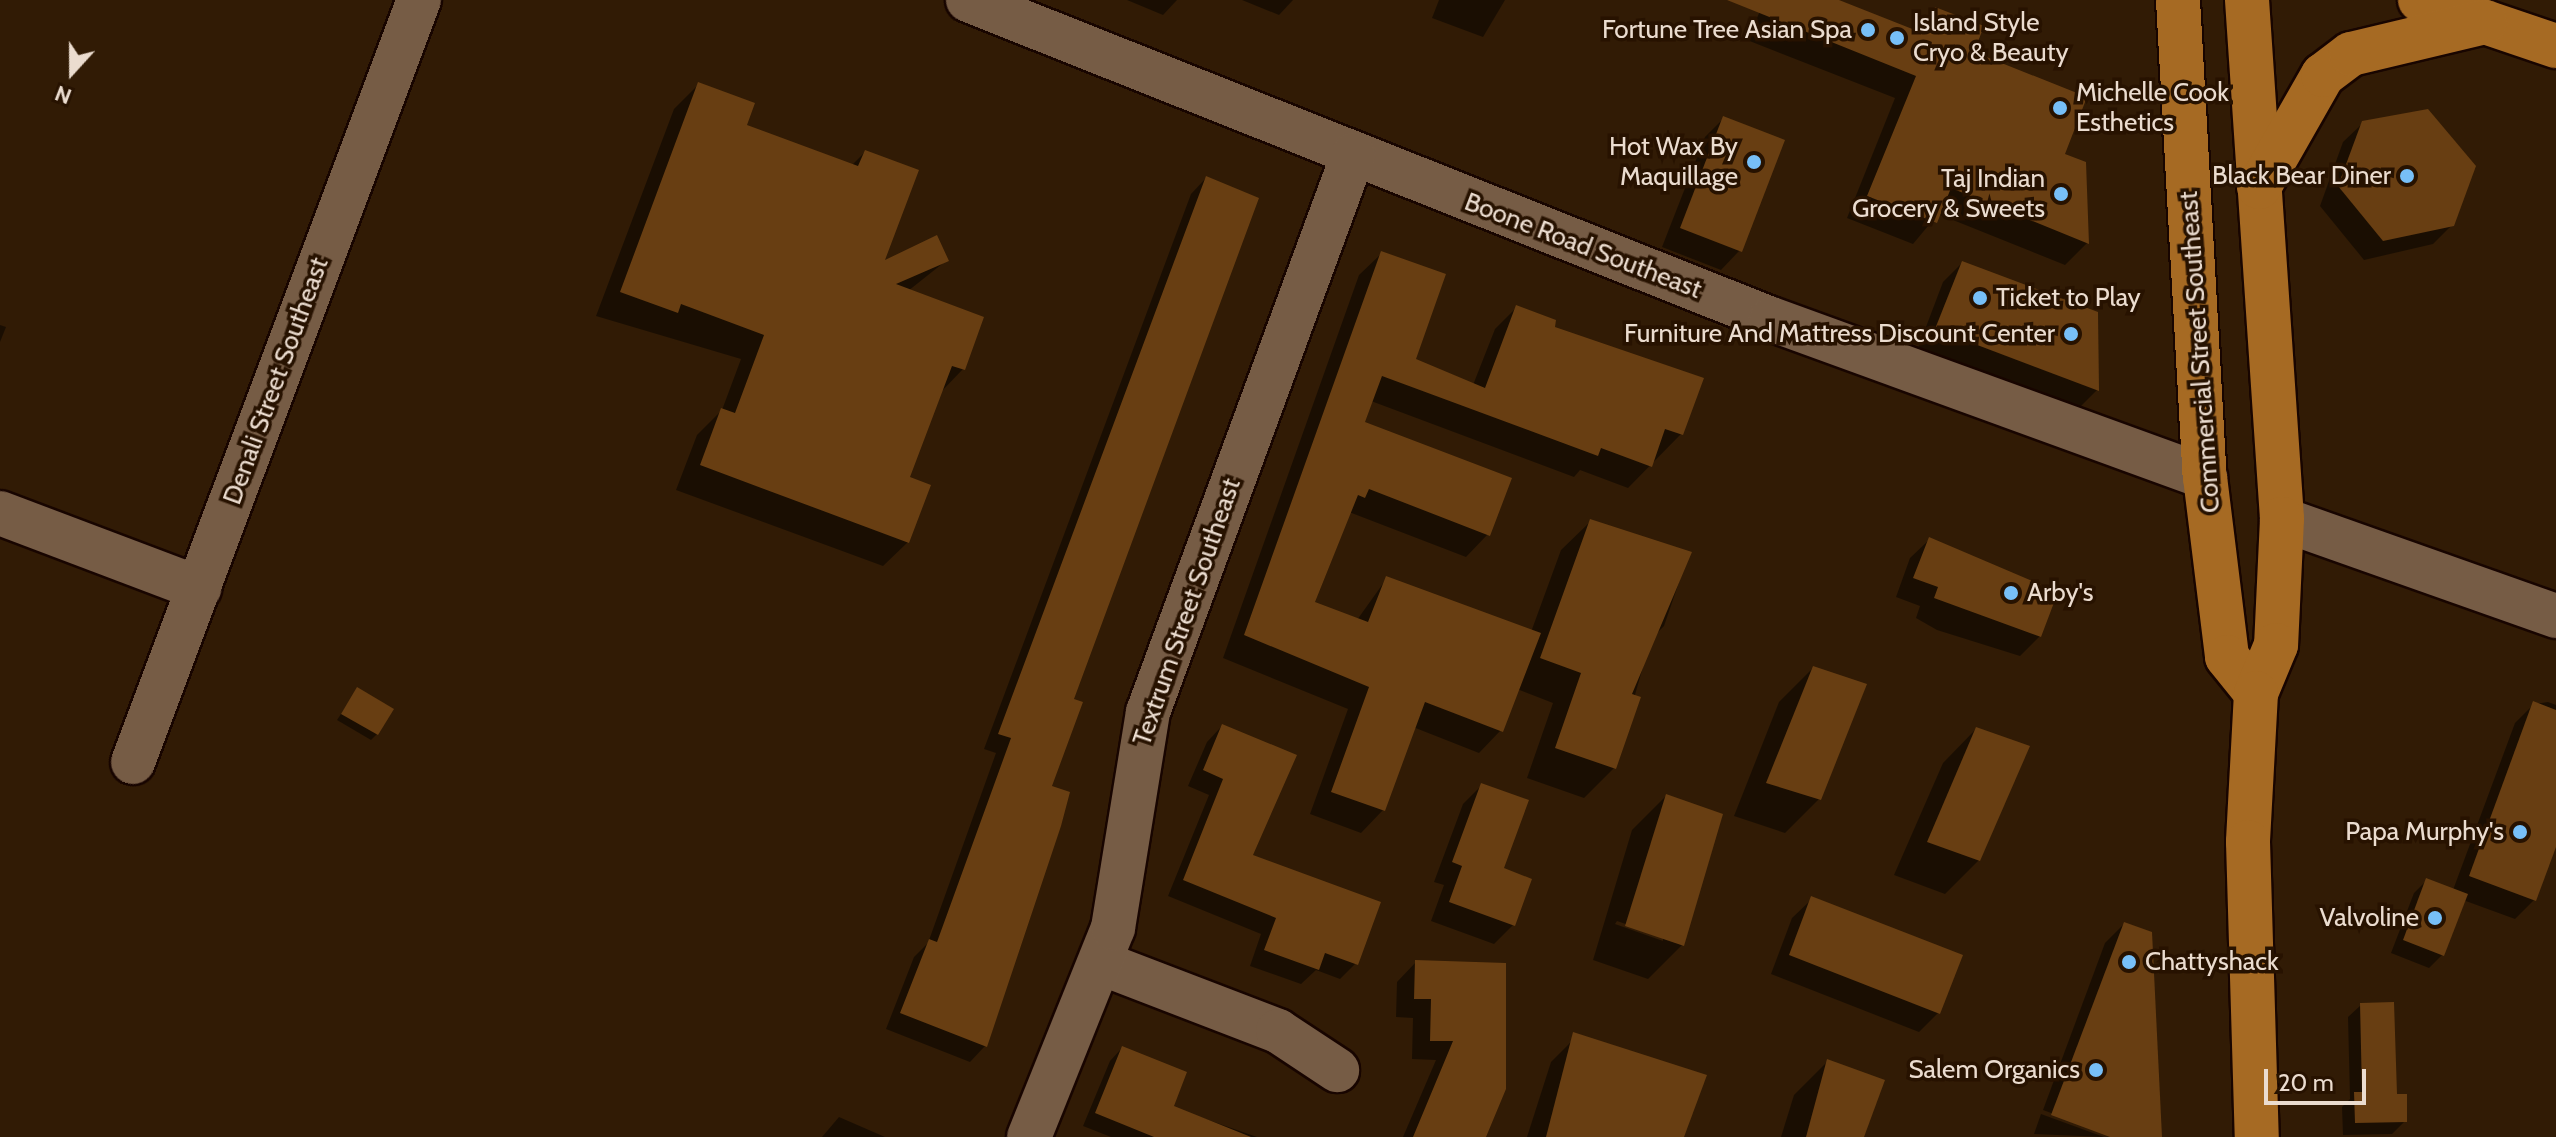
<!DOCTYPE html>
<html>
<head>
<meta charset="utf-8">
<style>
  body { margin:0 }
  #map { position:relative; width:2556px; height:1137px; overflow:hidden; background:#311b05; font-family:Cabin,sans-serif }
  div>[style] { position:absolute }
  .shadow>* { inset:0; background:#0007 }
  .building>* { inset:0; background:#683e12 }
  .roads { filter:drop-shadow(2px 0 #180500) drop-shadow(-2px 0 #180500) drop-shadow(0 2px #180500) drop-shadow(0 -2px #180500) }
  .minor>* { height:44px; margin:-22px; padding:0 22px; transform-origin:22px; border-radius:22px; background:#765c45 }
  .major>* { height:44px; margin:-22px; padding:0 22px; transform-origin:22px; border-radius:22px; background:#a66a23 }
  .dots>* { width:22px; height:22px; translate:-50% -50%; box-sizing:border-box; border:4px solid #271200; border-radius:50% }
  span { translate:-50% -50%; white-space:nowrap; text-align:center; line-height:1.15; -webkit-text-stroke:7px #271200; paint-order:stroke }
  .poi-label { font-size:26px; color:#ebdccf }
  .left { translate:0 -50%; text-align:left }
  .right { translate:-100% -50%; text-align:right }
  .street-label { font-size:26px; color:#ebdccf }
  .north { position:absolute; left:32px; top:32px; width:80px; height:80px; -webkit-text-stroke:6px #271200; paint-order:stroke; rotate:201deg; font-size:22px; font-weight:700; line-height:32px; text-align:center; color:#ebdccf }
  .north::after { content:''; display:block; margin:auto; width:28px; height:36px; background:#ebdccf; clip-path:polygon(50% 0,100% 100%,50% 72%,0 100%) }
  .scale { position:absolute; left:2264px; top:1069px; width:102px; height:36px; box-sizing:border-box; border:4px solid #ebdccf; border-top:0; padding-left:10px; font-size:24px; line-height:28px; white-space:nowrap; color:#ebdccf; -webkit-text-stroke:6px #271200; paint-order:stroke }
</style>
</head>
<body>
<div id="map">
  <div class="shadow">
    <i style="clip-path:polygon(1127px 0,1177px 0,1163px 15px)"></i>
    <i style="clip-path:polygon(1242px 0,1293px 0,1279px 15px)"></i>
    <i style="clip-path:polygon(1439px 0,1505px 0,1483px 37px,1432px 18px)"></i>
    <i style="clip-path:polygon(1765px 0,1834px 0,1914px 31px,1936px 9px,2062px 155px,2084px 164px,2087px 243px,2065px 265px,1938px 214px,1913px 244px,1847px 218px,1895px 98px,1747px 40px)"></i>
    <i style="clip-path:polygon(699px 84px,745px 126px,851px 166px,865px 152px,881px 264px,947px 260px,908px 291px,963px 369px,940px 393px,908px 478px,908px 542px,883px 566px,676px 490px,697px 435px,722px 410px,741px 359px,596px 316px,674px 109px)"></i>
    <i style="clip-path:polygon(1724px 118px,1740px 250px,1721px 270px,1662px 247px,1705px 137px)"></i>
    <i style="clip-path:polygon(2363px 123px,2452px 225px,2433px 244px,2364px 260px,2320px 206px,2343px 142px)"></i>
    <i style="clip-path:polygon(1206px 178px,985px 1046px,970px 1062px,886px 1029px,914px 957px,928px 943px,996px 753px,984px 749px,1191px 194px)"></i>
    <i style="clip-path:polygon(1382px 253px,1413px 360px,1473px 385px,1495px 329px,1517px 307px,1553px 329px,1702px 380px,1681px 434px,1628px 488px,1580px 470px,1574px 477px,1371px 401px,1362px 423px,1488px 534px,1466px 557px,1349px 512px,1312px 603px,1357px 620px,1387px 578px,1531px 632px,1561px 550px,1591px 521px,1689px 553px,1664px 626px,1651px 639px,1614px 768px,1584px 798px,1527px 778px,1553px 703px,1517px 689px,1501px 730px,1479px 753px,1413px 727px,1383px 810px,1361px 833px,1310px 814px,1348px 709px,1223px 658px,1359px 275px)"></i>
    <i style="clip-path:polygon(1962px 263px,2097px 390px,2078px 409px,1918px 348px,1943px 282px)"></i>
    <i style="clip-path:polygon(0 325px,6px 327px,0 342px)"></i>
    <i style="clip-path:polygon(1930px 539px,2040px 636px,2020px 656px,1937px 630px,1916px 618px,1920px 606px,1896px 597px,1910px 558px)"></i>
    <i style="clip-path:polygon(1813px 668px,1819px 799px,1785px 833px,1734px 816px,1779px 702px)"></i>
    <i style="clip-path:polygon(357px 690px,377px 734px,371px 740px,337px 720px)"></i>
    <i style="clip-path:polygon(2548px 702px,2556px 705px,2556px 842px,2534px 900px,2515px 919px,2463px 900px,2442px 955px,2429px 968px,2391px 953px,2414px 893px,2427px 880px,2453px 890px,2515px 723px,2534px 704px)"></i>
    <i style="clip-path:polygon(1222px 726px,1251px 856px,1356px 963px,1340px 979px,1316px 970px,1301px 984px,1250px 966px,1261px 934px,1168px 896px,1209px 795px,1188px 786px,1207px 742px)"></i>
    <i style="clip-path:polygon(1976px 729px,1979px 860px,1945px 894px,1894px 875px,1943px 763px)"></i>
    <i style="clip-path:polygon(1482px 785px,1513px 925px,1494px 944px,1431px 921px,1444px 885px,1434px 882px,1463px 804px)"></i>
    <i style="clip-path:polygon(evenodd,1666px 796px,1721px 815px,1682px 945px,1648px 979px,1593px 960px,1632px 830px,1666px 796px,1617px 921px,1663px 937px,1663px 941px,1615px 924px,1617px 921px)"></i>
    <i style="clip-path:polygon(1812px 899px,1938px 1013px,1919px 1032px,1771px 974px,1792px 918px)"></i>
    <i style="clip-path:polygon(2124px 924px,2158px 1137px,2116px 1137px,2043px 1110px,2105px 943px)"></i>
    <i style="clip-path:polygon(1416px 962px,1504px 965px,1485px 1137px,1403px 1137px,1436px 1060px,1412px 1059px,1413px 1018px,1396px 1017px,1397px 982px)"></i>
    <i style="clip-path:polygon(2361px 1005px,2405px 1121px,2392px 1134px,2343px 1135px,2342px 1107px,2350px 1099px,2348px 1017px)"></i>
    <i style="clip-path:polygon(1577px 1036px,1682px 1137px,1527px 1137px,1551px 1062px)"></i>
    <i style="clip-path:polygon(1122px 1048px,1171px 1107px,1257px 1137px,1111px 1137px,1083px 1126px,1110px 1061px)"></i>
    <i style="clip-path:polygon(1828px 1061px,1862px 1137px,1781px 1137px,1794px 1095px)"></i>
    <i style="clip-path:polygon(2041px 1114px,2104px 1137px,2034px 1134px)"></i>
    <i style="clip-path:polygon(839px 1117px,885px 1137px,822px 1137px)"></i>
  </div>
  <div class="building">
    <i style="clip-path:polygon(1727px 0,1839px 0,1925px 34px,1935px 7px,1984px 26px,1974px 52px,2087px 97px,2065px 154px,2086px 162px,2089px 244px,1951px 188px,1937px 223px,1867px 196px,1916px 76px)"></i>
    <i style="clip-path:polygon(698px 82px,755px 103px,747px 125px,858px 166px,865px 150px,919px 170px,885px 260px,937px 235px,949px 261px,896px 284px,984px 317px,965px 370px,952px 366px,910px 477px,931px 485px,909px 543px,700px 465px,721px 408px,735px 413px,764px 335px,681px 304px,678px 313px,620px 292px)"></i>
    <i style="clip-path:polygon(2428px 109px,2476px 166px,2454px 226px,2383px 241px,2338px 186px,2362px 121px)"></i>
    <i style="clip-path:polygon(1723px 116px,1785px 140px,1742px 252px,1680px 228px)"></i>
    <i style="clip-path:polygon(1206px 176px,1259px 198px,1074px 699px,1083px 702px,1052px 786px,1070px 792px,1061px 826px,987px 1047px,900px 1013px,929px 939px,937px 942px,1011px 738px,998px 734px)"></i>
    <i style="clip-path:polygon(1381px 251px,1446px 274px,1416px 359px,1485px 388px,1516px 305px,1556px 320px,1555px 327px,1704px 378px,1683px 435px,1665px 429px,1652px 467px,1601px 448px,1598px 456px,1382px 376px,1365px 422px,1512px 478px,1490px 536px,1369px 489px,1365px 498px,1358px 495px,1315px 602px,1368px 622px,1386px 576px,1541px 633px,1503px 732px,1425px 702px,1385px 811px,1331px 792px,1369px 687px,1244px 635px)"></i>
    <i style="clip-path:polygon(1962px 261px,2098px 312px,2099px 391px,1935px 329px)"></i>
    <i style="clip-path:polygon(1590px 519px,1692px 552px,1632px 694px,1641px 697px,1616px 769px,1555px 748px,1581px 673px,1540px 658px)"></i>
    <i style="clip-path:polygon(1929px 537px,2058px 592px,2041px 637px,1934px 598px,1938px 587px,1913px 578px)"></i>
    <i style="clip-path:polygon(1813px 666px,1867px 684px,1821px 800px,1766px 783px)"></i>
    <i style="clip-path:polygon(357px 687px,394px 709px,378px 735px,341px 714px)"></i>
    <i style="clip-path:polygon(2533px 701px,2556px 710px,2556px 847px,2536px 901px,2469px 876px)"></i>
    <i style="clip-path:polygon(1222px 724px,1297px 755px,1253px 855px,1381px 902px,1358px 965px,1325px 953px,1319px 970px,1264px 950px,1276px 918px,1183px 880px,1223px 779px,1203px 770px)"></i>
    <i style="clip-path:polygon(1976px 727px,2030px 746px,1980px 861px,1927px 842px)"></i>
    <i style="clip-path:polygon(1481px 783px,1529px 800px,1504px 868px,1532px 879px,1515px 926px,1449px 902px,1462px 866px,1452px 862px)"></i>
    <i style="clip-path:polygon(1666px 794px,1723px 814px,1684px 946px,1625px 926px)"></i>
    <i style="clip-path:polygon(2426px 878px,2468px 894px,2444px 956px,2403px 940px)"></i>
    <i style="clip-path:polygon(1811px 896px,1963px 955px,1940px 1014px,1789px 955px)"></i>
    <i style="clip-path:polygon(2124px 922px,2152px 932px,2162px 1137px,2110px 1137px,2051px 1115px)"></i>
    <i style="clip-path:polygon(1415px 960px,1506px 963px,1506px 1089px,1486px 1137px,1413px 1137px,1453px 1041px,1430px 1041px,1431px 999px,1414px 999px)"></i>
    <i style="clip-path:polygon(2394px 1002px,2397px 1094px,2407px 1094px,2407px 1122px,2355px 1123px,2354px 1092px,2362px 1092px,2360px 1003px)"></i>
    <i style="clip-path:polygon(1573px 1032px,1707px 1075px,1684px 1137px,1546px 1137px)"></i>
    <i style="clip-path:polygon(1122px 1046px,1187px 1072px,1174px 1106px,1251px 1137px,1154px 1137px,1095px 1113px)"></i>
    <i style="clip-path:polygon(1827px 1059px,1885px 1080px,1864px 1137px,1806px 1137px)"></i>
  </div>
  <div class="roads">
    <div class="minor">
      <i style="left:968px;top:0;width:864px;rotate:21.67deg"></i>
      <i style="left:1771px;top:319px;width:462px;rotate:20deg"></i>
      <i style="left:0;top:513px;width:213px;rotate:20.7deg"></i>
      <i style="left:2282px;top:519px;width:291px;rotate:19.5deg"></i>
      <i style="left:133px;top:762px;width:814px;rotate:-69.43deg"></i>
      <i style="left:1101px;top:963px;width:190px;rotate:21deg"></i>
      <i style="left:1278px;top:1031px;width:71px;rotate:33.5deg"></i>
      <i style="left:1029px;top:1137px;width:225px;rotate:-68.1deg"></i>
      <i style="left:1113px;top:928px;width:219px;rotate:-80.8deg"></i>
      <i style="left:1148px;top:712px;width:594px;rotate:-69.79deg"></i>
    </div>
    <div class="major">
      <i style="left:2178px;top:0;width:478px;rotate:86.8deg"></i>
      <i style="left:2205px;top:477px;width:181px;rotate:83deg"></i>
      <i style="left:2227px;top:657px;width:46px;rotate:51.1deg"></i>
      <i style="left:2247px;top:0;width:520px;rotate:86.14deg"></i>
      <i style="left:2282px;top:519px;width:126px;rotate:92.7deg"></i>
      <i style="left:2276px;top:645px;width:52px;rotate:112.6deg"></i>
      <i style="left:2256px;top:693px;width:149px;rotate:93.1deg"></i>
      <i style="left:2248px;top:842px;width:295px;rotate:88.3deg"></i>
      <i style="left:2420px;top:0;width:144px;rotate:18.7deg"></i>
      <i style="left:2259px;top:187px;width:129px;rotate:-60.3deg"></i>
      <i style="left:2323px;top:75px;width:35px;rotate:-37deg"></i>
      <i style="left:2351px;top:54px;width:138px;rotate:-13.4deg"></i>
    </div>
  </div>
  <div class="dots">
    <i style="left:1868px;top:30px;background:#77bff7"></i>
    <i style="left:1897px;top:38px;background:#77bff7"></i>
    <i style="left:2060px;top:108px;background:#77bff7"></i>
    <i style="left:1754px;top:162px;background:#77bff7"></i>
    <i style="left:2407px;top:176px;background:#77bff7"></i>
    <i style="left:2061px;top:194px;background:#77bff7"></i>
    <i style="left:1980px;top:298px;background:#77bff7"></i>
    <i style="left:2071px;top:334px;background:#77bff7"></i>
    <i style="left:2011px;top:593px;background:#77bff7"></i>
    <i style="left:2520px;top:832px;background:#77bff7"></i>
    <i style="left:2435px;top:918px;background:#77bff7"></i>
    <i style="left:2129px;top:962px;background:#77bff7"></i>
    <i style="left:2096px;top:1070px;background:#77bff7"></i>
  </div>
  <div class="poi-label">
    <span class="left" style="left:1913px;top:38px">Island Style<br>Cryo &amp; Beauty</span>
    <span class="right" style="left:1852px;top:30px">Fortune Tree Asian Spa</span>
    <span class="left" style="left:2076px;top:108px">Michelle Cook<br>Esthetics</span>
    <span class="right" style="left:1738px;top:162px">Hot Wax By<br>Maquillage</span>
    <span class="right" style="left:2391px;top:176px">Black Bear Diner</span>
    <span class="right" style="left:2045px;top:194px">Taj Indian<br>Grocery &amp; Sweets</span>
    <span class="left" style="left:1996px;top:298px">Ticket to Play</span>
    <span class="right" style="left:2055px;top:334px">Furniture And Mattress Discount Center</span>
    <span class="left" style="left:2027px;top:593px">Arby's</span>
    <span class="right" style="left:2504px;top:832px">Papa Murphy's</span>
    <span class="right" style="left:2419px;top:918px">Valvoline</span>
    <span class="left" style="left:2145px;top:962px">Chattyshack</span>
    <span class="right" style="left:2080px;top:1070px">Salem Organics</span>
  </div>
  <div class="street-label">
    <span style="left:1583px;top:246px;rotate:21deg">Boone Road Southeast</span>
    <span style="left:2200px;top:352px;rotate:-94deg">Commercial Street Southeast</span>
    <span style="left:276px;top:381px;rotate:-70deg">Denali Street Southeast</span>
    <span style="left:1187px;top:612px;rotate:-71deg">Textrum Street Southeast</span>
  </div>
  <div class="north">N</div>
  <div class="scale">20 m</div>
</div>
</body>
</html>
